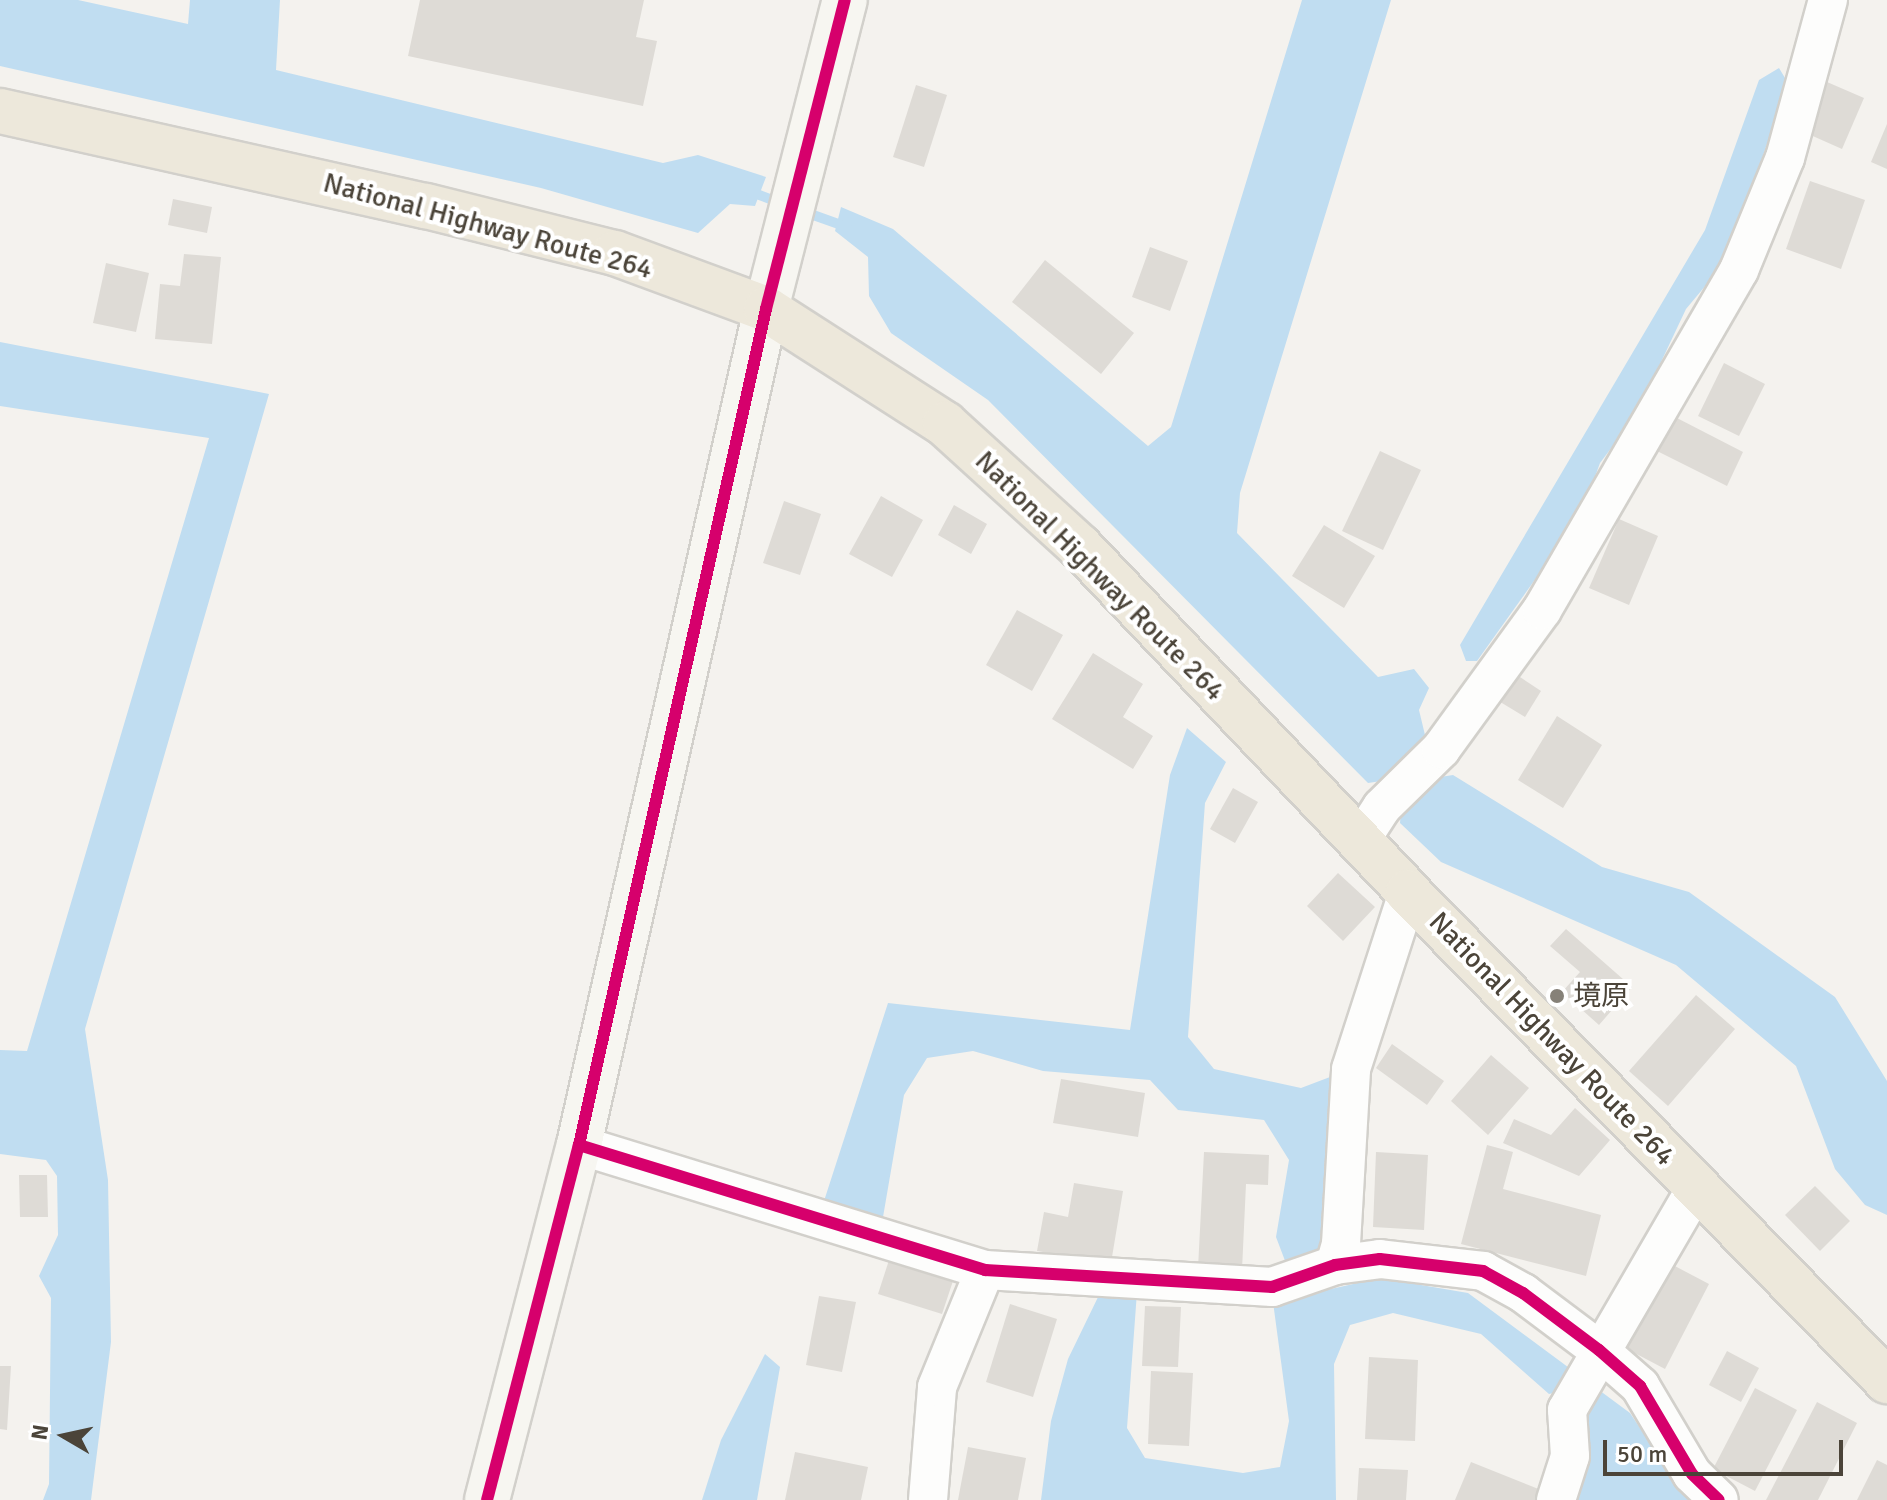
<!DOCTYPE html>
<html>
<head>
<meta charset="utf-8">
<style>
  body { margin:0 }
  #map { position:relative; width:1887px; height:1500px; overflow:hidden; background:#f4f2ee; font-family:Signika,"Noto Sans JP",sans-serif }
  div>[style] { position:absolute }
  .water>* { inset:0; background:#c0ddf1 }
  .stream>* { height:10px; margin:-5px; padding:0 5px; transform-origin:5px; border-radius:5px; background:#c0ddf1 }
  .building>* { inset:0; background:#dedbd6 }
  .roads { filter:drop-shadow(2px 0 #d2d0cb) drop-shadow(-2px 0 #d2d0cb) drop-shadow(0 2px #d2d0cb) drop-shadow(0 -2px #d2d0cb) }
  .street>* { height:38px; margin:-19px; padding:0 19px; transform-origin:19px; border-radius:19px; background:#fdfdfc }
  .secondary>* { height:44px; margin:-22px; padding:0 22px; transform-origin:22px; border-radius:22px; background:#f7f6f1 }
  .highway>* { height:44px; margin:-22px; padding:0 22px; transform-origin:22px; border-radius:22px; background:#ede8db }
  .cycleway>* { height:12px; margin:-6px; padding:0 6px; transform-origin:6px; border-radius:6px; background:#d6006c }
  .dots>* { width:22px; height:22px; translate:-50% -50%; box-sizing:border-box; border:4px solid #fff; border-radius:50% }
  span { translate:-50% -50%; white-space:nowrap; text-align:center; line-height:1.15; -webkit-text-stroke:8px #fff; paint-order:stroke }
  .street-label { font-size:28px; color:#4b4439 }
  .poi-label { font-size:28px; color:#4b4439 }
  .left { translate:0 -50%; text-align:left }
  .north { position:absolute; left:24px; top:1396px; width:80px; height:80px; -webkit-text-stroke:6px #fff; paint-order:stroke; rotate:279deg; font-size:22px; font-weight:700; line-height:32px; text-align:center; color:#4b4439 }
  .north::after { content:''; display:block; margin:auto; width:28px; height:36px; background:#4b4439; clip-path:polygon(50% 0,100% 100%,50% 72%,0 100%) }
  .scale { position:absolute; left:1603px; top:1440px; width:240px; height:36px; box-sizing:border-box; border:4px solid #4b4439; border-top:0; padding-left:10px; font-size:24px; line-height:28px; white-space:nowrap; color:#4b4439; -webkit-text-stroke:6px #fff; paint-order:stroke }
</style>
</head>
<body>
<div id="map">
  <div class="water">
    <i style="clip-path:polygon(0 0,78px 0,188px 24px,190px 0,280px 0,276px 70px,663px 163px,698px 155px,766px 177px,755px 206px,730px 204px,698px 233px,541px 188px,0 66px)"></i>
    <i style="clip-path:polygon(1302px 0,1391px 0,1240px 493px,1237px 533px,1378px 677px,1414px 669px,1429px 688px,1419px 710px,1425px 735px,1413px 751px,1434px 778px,1453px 775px,1602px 867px,1689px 892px,1835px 997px,1887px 1081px,1887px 1215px,1865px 1205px,1835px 1169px,1796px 1066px,1676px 965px,1441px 862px,1400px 823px,1402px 799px,1388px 780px,1368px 783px,988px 400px,891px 333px,869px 296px,868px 257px,835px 231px,841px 207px,893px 229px,1148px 446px,1171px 427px)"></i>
    <i style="clip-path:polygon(1779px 68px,1788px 83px,1727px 260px,1686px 309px,1636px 415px,1600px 463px,1581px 515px,1477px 661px,1466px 661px,1460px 645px,1705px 230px,1759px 80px)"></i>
    <i style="clip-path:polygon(0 342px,269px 394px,85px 1029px,108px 1180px,111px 1342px,91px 1500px,43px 1500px,49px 1484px,51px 1298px,39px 1276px,58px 1235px,57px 1176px,46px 1160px,0 1154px,0 1050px,27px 1051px,209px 438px,0 406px)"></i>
    <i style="clip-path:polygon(1187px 728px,1226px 762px,1205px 803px,1188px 1037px,1214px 1069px,1301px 1088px,1330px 1077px,1334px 1204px,1319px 1255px,1287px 1266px,1276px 1237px,1289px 1160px,1264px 1120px,1178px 1110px,1150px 1080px,1043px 1071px,973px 1051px,927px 1058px,904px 1095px,883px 1217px,824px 1201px,888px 1003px,1130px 1030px,1170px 775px)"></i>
    <i style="clip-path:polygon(1380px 1278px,1468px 1293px,1630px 1413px,1688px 1500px,1572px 1500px,1588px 1409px,1567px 1390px,1549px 1394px,1481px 1334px,1393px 1313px,1350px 1325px,1334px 1364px,1336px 1500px,1041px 1500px,1051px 1421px,1068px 1359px,1100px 1293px,1137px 1292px,1127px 1428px,1145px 1458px,1243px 1473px,1280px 1467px,1289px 1421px,1273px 1302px)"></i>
    <i style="clip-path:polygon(765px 1354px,780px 1367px,757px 1500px,702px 1500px,721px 1440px)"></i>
  </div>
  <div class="stream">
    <i style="left:749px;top:191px;width:36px;rotate:21deg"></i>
    <i style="left:802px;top:211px;width:48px;rotate:19.6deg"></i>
  </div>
  <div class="building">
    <i style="clip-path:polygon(420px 0,644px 0,636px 37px,657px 41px,643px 106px,408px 56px)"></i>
    <i style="clip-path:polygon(1827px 82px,1864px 98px,1842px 149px,1806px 133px)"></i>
    <i style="clip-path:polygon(916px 85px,947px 95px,924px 167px,893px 157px)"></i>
    <i style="clip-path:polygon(1887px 124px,1887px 169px,1871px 162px)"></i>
    <i style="clip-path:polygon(1810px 181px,1865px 200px,1841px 269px,1786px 249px)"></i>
    <i style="clip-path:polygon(173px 199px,212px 207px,207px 233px,168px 225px)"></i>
    <i style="clip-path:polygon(1150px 247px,1188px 261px,1170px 311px,1132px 297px)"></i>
    <i style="clip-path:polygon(184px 254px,221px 257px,212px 344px,155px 339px,160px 284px,180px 286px)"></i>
    <i style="clip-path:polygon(1045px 260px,1134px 333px,1101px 374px,1012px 302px)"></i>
    <i style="clip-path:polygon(106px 263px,149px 273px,136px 332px,93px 323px)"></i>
    <i style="clip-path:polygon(1724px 363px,1765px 384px,1739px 436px,1698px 416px)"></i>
    <i style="clip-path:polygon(1675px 417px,1743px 452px,1727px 486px,1657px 451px)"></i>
    <i style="clip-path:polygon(1380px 451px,1421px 470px,1383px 550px,1342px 531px)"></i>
    <i style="clip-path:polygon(881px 496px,923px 520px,892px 577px,849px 554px)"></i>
    <i style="clip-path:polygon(784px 501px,821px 514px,800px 575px,763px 563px)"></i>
    <i style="clip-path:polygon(954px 505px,987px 524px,971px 554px,938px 535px)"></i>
    <i style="clip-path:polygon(1619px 519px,1658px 536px,1629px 605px,1589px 588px)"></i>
    <i style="clip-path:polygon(1324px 525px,1375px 556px,1344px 608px,1292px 576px)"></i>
    <i style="clip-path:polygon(1017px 610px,1063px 635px,1032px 691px,986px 665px)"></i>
    <i style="clip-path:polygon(1093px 653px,1143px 684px,1123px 717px,1153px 736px,1133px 769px,1052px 719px)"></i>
    <i style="clip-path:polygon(1514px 673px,1541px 691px,1525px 717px,1497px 700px)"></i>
    <i style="clip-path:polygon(1557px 716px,1602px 745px,1563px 808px,1518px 780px)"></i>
    <i style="clip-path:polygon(1233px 788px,1258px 802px,1235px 843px,1210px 829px)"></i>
    <i style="clip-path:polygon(1338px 873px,1375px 907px,1343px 941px,1307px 906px)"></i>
    <i style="clip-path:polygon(1566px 929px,1632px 987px,1599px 1025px,1562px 992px,1580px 972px,1550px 946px)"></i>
    <i style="clip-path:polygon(1696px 995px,1735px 1029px,1668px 1106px,1629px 1071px)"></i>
    <i style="clip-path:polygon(1392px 1044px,1444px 1081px,1427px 1105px,1376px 1068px)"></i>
    <i style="clip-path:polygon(1491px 1055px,1529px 1088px,1488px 1135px,1451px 1101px)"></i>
    <i style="clip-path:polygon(1061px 1079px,1145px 1093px,1138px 1137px,1053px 1123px)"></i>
    <i style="clip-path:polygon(1575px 1108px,1610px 1140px,1579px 1176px,1503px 1143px,1514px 1119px,1551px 1135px)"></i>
    <i style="clip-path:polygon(1487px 1145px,1513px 1152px,1503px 1189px,1601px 1215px,1586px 1276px,1461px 1244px)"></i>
    <i style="clip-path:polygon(1204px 1152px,1269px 1155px,1268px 1185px,1246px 1184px,1242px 1270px,1198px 1268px)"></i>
    <i style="clip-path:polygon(1376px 1152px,1428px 1155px,1424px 1230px,1373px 1227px)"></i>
    <i style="clip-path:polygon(19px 1175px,47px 1175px,48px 1217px,20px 1217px)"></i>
    <i style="clip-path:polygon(1074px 1183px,1123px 1191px,1111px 1263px,1037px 1251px,1044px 1212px,1068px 1217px)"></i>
    <i style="clip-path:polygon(1815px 1186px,1850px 1221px,1820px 1251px,1785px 1215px)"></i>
    <i style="clip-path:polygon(891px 1254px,955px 1275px,942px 1314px,878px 1294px)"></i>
    <i style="clip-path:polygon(1671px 1264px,1709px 1284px,1665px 1369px,1627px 1349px)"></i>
    <i style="clip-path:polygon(819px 1296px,856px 1302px,842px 1372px,806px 1365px)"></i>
    <i style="clip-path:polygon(1010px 1304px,1057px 1319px,1033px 1397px,986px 1382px)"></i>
    <i style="clip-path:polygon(1145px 1306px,1181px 1307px,1178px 1367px,1142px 1366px)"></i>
    <i style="clip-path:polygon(1727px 1351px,1759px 1368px,1741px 1402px,1709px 1385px)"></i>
    <i style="clip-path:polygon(1369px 1357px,1418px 1360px,1415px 1441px,1365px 1439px)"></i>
    <i style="clip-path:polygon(0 1366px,11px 1366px,7px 1430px,0 1429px)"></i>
    <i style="clip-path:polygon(1151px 1371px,1193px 1373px,1189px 1446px,1148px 1444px)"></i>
    <i style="clip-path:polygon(1755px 1388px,1797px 1410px,1755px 1491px,1713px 1469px)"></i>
    <i style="clip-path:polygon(1817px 1402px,1857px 1423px,1818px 1500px,1766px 1500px)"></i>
    <i style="clip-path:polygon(968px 1447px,1026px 1458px,1018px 1500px,958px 1500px)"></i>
    <i style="clip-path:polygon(795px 1452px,868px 1467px,861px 1500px,785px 1500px)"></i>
    <i style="clip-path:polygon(1877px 1460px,1887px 1465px,1887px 1500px,1857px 1500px)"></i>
    <i style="clip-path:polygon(1471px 1462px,1541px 1490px,1537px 1500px,1455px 1500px)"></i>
    <i style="clip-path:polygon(1359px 1468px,1408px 1470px,1406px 1500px,1357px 1500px)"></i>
  </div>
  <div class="roads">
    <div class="street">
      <i style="left:1360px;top:841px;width:40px;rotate:-57.1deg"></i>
      <i style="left:1382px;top:807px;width:83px;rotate:-44.5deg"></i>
      <i style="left:1441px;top:749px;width:172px;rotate:-54deg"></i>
      <i style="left:1542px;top:610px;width:393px;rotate:-59.9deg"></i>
      <i style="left:1739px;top:270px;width:121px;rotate:-67.7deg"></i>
      <i style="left:1785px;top:158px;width:164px;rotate:-74.8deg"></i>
      <i style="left:579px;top:1145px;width:425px;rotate:17.1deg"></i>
      <i style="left:985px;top:1270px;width:288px;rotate:3.4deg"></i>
      <i style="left:1272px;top:1287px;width:67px;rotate:-19.2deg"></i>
      <i style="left:1335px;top:1265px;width:45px;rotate:-7.6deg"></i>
      <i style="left:1380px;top:1259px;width:104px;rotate:6.6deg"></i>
      <i style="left:1483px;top:1271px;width:46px;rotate:28.8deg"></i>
      <i style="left:1523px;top:1293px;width:95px;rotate:36.9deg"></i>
      <i style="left:1599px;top:1350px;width:55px;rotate:41.3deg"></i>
      <i style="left:1640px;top:1386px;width:102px;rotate:59.4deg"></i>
      <i style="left:1692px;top:1474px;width:37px;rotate:44deg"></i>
      <i style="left:1335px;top:1265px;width:22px;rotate:-74deg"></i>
      <i style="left:1341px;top:1244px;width:175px;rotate:-86.7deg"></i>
      <i style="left:1351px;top:1069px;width:186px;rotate:-72.1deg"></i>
      <i style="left:928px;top:1500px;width:113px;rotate:-85.4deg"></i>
      <i style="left:937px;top:1387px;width:126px;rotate:-67.7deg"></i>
      <i style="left:1556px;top:1500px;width:46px;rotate:-72.3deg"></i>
      <i style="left:1570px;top:1456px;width:46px;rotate:-93.7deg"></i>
      <i style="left:1567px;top:1410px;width:258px;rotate:-59.8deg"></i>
    </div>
    <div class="secondary">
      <i style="left:487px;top:1500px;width:367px;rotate:-75.5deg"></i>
      <i style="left:579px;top:1145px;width:857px;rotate:-77.39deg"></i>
      <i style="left:766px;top:309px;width:319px;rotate:-75.7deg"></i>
    </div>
    <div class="highway">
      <i style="left:0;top:111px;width:436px;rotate:12.6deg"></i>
      <i style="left:426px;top:206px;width:195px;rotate:14deg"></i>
      <i style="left:615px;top:253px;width:161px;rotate:20.3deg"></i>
      <i style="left:766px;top:309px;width:213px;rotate:32.7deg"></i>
      <i style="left:945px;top:424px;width:183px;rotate:42.3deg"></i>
      <i style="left:1080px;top:547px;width:476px;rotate:46.4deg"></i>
      <i style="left:1408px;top:892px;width:685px;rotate:45.59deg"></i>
    </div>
  </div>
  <div class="cycleway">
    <i style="left:579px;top:1145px;width:425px;rotate:17.1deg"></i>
    <i style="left:985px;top:1270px;width:288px;rotate:3.4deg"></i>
    <i style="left:1272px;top:1287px;width:67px;rotate:-19.2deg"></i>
    <i style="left:1335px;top:1265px;width:45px;rotate:-7.6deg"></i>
    <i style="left:1380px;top:1259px;width:104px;rotate:6.6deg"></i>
    <i style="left:1483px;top:1271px;width:46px;rotate:28.8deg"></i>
    <i style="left:1523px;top:1293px;width:95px;rotate:36.9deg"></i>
    <i style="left:1599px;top:1350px;width:55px;rotate:41.3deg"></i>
    <i style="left:1640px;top:1386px;width:102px;rotate:59.4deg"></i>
    <i style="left:1692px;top:1474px;width:37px;rotate:44deg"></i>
    <i style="left:487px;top:1500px;width:367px;rotate:-75.5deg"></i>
    <i style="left:579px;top:1145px;width:857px;rotate:-77.39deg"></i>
    <i style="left:766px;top:309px;width:319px;rotate:-75.7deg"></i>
  </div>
  <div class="dots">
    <i style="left:1557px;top:996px;background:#868178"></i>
  </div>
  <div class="street-label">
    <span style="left:488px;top:226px;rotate:15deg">National Highway Route 264</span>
    <span style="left:1100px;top:576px;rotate:45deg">National Highway Route 264</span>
    <span style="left:1552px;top:1039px;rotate:46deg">National Highway Route 264</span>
  </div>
  <div class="poi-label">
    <span class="left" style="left:1573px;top:996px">境原</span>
  </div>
  <div class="north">N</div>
  <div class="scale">50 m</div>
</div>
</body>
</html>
